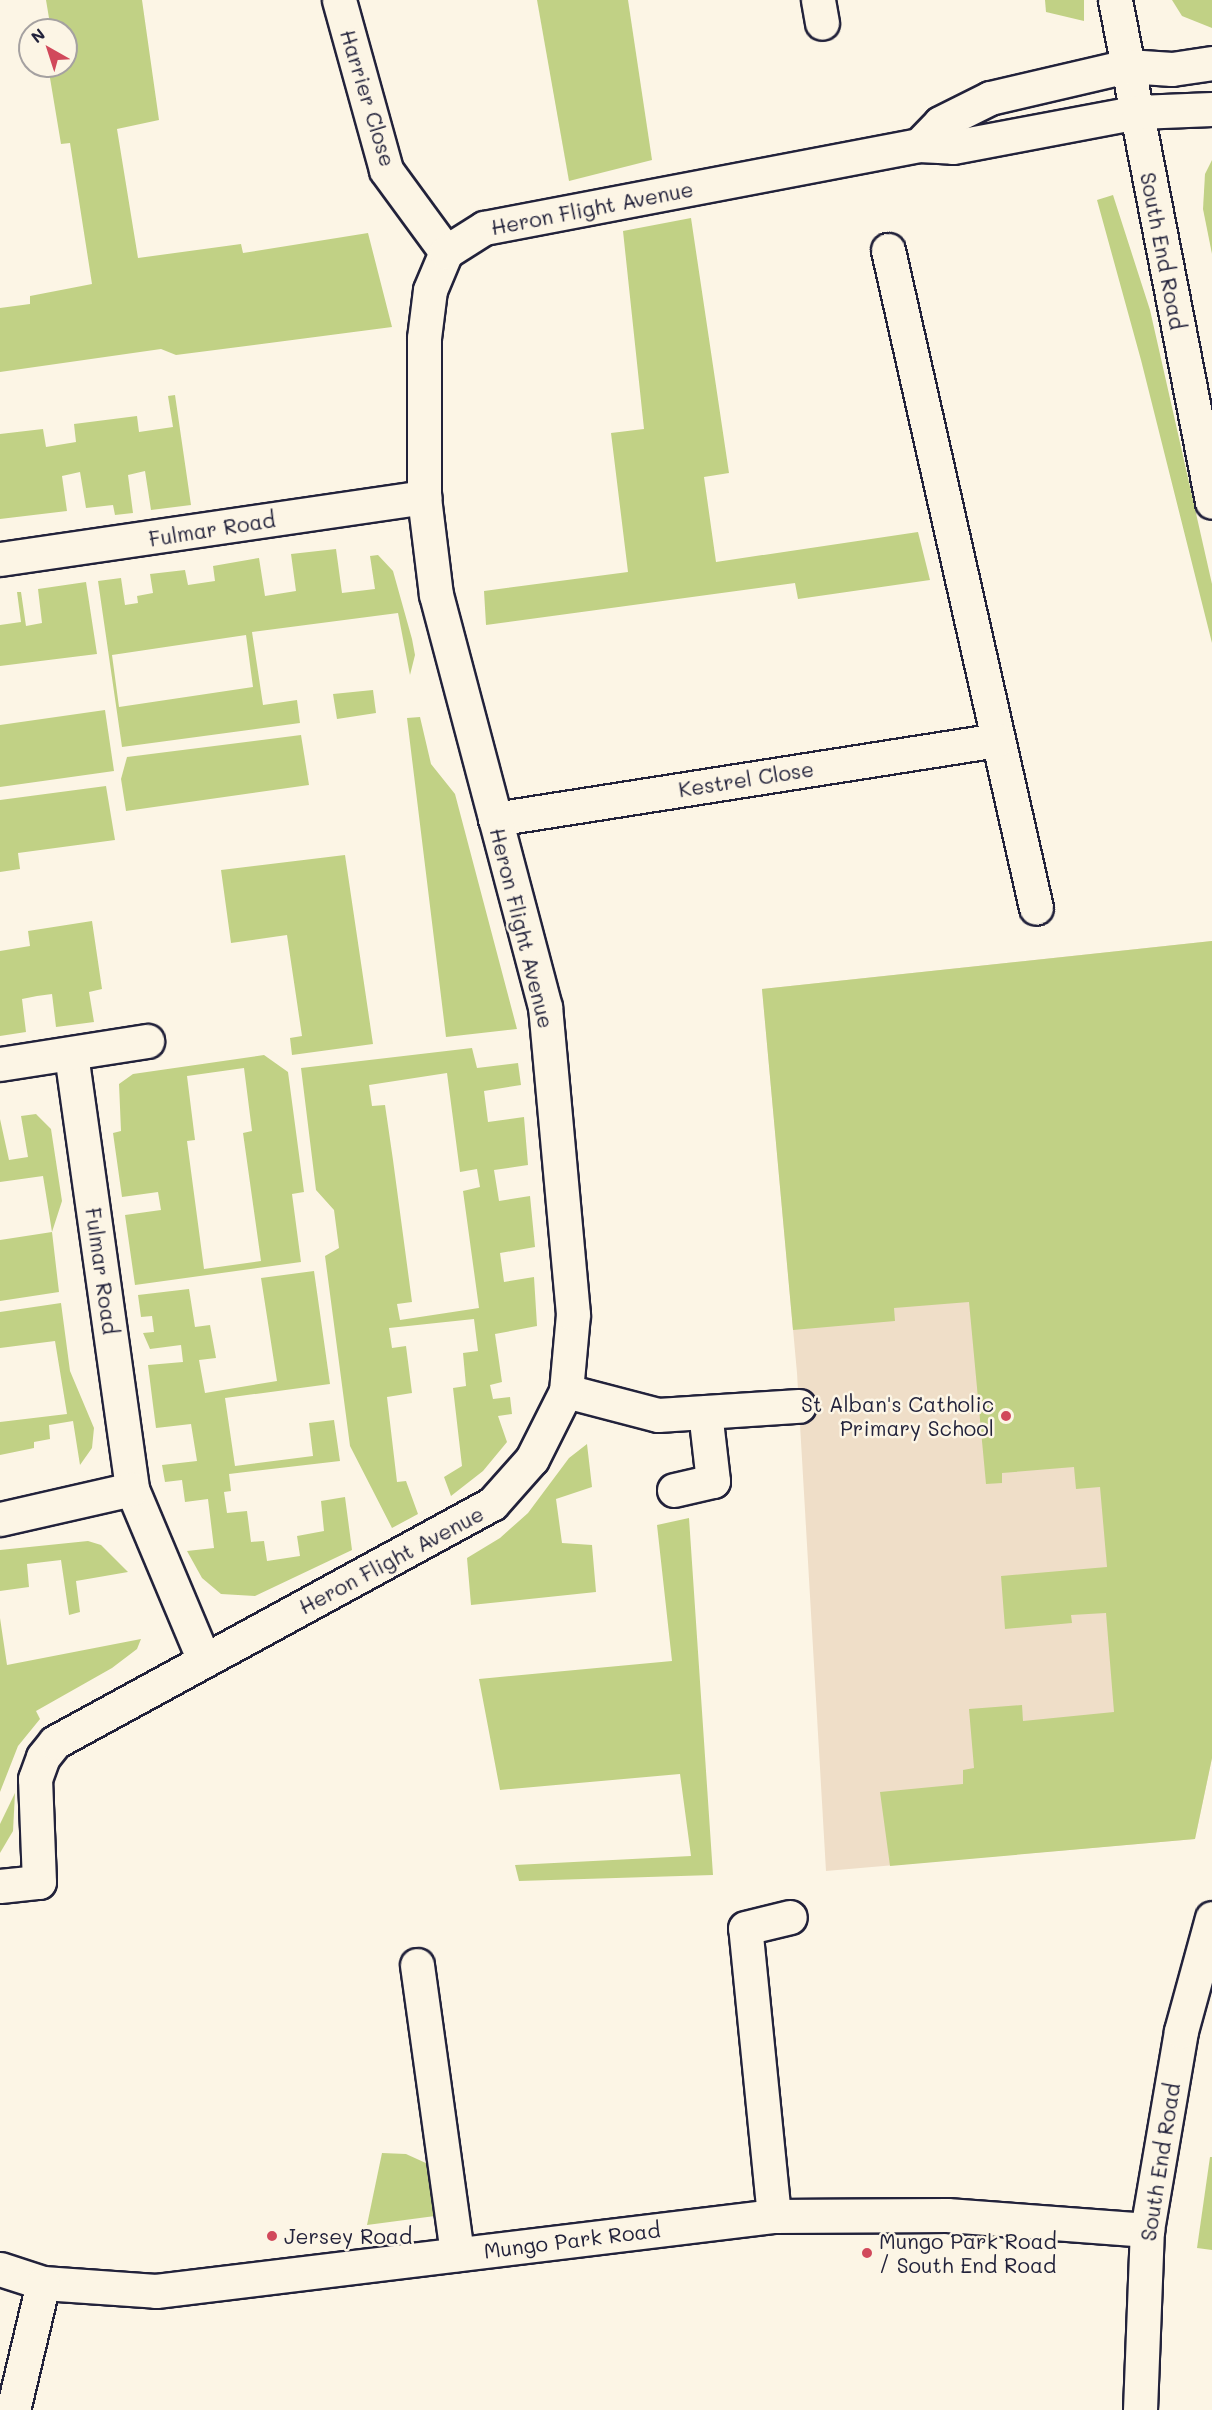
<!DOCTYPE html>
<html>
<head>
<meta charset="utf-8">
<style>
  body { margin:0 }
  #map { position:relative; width:1212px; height:2410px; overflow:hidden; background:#fcf5e5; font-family:Mali,sans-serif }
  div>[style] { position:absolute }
  .built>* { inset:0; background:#efdec8 }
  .green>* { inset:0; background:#c1d185 }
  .roads { filter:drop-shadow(2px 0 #22223b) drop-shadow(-2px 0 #22223b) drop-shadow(0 2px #22223b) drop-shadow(0 -2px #22223b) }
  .minor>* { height:33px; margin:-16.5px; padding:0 16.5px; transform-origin:16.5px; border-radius:16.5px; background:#fcf5e5 }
  .dots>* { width:16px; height:16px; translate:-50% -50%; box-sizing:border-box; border:3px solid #fcf5e5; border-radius:50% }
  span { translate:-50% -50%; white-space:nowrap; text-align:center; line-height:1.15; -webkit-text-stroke:5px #fcf5e5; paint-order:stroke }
  .street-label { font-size:21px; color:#22223b }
  .poi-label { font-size:21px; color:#22223b }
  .right { translate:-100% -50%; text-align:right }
  .left { translate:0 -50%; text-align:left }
  .north { position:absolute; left:18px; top:18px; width:60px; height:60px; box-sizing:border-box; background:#fcf5e5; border:2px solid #a5a1a1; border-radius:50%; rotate:321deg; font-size:16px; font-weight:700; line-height:24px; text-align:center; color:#22223b }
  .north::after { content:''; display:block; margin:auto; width:21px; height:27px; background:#d1495b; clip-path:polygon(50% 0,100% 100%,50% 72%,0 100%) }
</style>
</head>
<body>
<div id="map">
  <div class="built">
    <i style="clip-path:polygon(1212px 941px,1212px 1758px,1195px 1839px,826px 1871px,797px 1373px,762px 989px)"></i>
  </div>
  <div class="green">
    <i style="clip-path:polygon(46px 0,142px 0,159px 120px,117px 129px,138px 258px,241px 244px,243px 253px,368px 233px,392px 327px,176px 355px,161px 349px,0 372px,0 308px,30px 304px,30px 296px,92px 284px,70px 143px,61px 144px,48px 66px,66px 66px,66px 30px,51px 30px)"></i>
    <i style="clip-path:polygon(537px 0,628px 0,652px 160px,569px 181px)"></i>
    <i style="clip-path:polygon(1045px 0,1084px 0,1084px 21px,1046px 12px)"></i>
    <i style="clip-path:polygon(1172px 0,1212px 0,1212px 28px,1182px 16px)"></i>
    <i style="clip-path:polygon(1212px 160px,1212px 254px,1203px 209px,1205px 174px)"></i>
    <i style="clip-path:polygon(1113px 195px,1150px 310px,1212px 584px,1212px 643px,1141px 360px,1097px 200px)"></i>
    <i style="clip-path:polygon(691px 218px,729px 473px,704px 477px,716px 562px,918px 532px,930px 580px,798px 599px,795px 583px,486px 625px,484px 591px,628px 572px,611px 433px,644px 429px,623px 231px)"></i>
    <i style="clip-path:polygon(175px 395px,191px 505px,151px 510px,145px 471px,128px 475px,133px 513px,115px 515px,113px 505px,86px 508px,80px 472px,62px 476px,67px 511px,0 519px,0 434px,43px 429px,46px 447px,76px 442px,74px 424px,137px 416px,139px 432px,173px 427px,168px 396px)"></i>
    <i style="clip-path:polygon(evenodd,336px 549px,342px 593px,375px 589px,370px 556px,378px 555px,393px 571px,412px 639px,415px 655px,410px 675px,398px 613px,252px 632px,263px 705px,297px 700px,300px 723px,122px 747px,98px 581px,121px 578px,125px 605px,138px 603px,137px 596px,153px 593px,150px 574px,185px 570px,188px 585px,215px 581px,213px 566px,259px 558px,265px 596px,296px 591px,291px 554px,336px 549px,246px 635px,253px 687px,119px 707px,112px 655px,246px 635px)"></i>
    <i style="clip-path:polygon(86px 582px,97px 654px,0 666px,0 625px,21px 622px,17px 592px,21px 592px,26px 626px,42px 623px,38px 589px)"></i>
    <i style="clip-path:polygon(373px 690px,376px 713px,337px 719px,333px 694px)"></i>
    <i style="clip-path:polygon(105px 710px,114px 771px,0 787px,0 725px)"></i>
    <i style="clip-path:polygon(420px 717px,431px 764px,455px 794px,517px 1029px,446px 1037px,407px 718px)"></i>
    <i style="clip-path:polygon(301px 735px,309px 785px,126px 811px,121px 779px,127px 757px)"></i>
    <i style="clip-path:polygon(106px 786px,115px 840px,18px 853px,20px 869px,0 872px,0 800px)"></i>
    <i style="clip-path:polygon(345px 855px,373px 1044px,292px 1055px,290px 1038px,302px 1036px,287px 935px,231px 943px,221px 870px)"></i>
    <i style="clip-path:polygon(92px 921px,102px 989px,89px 992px,94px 1022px,56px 1027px,52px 994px,37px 996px,22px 999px,26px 1032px,0 1036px,0 951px,30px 946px,28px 931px)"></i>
    <i style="clip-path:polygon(1212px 941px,1212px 1758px,1195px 1839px,890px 1866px,880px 1792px,963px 1784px,963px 1770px,974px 1768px,969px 1709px,1022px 1705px,1023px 1721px,1114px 1712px,1106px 1613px,1071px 1615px,1072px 1623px,1005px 1629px,1001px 1576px,1107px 1567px,1100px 1487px,1076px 1489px,1074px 1467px,1002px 1473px,1002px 1483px,986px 1484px,969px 1302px,894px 1308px,895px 1321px,793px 1330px,762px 989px)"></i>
    <i style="clip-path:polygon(evenodd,472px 1048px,477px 1068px,518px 1063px,521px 1085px,484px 1091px,488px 1122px,524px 1117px,528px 1165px,494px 1170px,499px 1201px,530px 1196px,535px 1247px,500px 1253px,504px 1282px,534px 1277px,537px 1326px,495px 1334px,502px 1382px,490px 1385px,493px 1399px,510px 1397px,512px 1414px,498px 1416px,507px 1442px,483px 1471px,451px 1496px,444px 1477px,462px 1466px,453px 1388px,466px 1386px,463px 1353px,478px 1351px,474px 1319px,389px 1328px,392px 1348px,406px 1346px,412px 1393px,387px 1397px,397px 1482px,406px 1481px,418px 1514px,392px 1528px,350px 1446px,325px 1256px,339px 1248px,334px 1210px,316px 1190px,301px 1068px,472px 1048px,447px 1073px,460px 1172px,477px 1169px,480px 1187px,463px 1191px,479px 1308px,400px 1320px,397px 1304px,412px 1302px,393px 1160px,385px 1105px,372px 1106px,369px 1085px,447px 1073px)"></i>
    <i style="clip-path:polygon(evenodd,264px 1055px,288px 1072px,304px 1192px,292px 1194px,301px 1262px,135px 1285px,125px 1215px,161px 1210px,158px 1192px,122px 1197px,113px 1133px,121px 1131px,119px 1084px,133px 1074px,264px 1055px,244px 1068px,252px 1131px,243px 1133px,261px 1261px,204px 1269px,187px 1141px,195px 1140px,187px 1076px,244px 1068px)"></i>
    <i style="clip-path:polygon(36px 1114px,51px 1129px,62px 1201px,52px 1232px,59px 1292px,0 1301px,0 1240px,52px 1232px,43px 1176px,0 1182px,0 1119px,9px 1160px,28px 1157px,21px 1116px)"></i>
    <i style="clip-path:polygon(314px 1271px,330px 1384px,225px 1398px,235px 1466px,313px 1456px,309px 1423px,334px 1420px,340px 1461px,229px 1474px,231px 1491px,224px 1492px,227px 1513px,247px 1511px,251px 1542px,264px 1541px,267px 1561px,300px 1556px,297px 1536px,324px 1531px,321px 1501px,345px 1497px,352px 1550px,255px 1596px,221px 1594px,202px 1578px,187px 1551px,214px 1548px,208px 1499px,185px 1502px,182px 1480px,165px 1482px,162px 1465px,197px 1461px,191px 1424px,156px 1428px,153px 1405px,148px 1365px,183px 1362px,181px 1345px,150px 1349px,143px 1333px,154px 1332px,152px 1316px,141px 1317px,138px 1295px,189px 1289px,195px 1327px,210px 1325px,216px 1358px,199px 1360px,205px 1393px,277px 1381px,261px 1278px)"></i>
    <i style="clip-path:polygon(61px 1303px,70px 1371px,94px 1428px,92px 1448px,80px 1465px,73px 1421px,49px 1425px,50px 1439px,34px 1442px,34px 1448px,0 1455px,0 1422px,67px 1414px,55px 1341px,0 1348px,0 1312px)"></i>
    <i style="clip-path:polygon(587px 1444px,592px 1487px,556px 1499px,562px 1543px,592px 1545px,596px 1592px,471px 1605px,467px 1558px,500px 1538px,528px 1513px,569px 1458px)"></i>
    <i style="clip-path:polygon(689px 1518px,713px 1875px,519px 1881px,515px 1865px,691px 1856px,680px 1774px,500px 1790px,479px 1679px,672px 1661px,657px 1525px)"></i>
    <i style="clip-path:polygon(88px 1541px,101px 1545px,128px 1572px,76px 1581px,80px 1612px,69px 1615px,61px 1560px,27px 1564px,29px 1587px,0 1591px,0 1550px)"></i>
    <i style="clip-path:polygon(0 1618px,7px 1665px,141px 1639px,137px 1649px,112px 1668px,36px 1711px,40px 1719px,18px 1746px,0 1792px)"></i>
    <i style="clip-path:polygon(15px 1793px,13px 1831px,0 1853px,0 1824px)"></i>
    <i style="clip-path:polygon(382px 2153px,406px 2154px,428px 2164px,435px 2216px,367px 2225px)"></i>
    <i style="clip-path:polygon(1210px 2157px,1212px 2157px,1212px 2250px,1197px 2248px)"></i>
  </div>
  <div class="roads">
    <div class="minor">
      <i style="left:339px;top:0;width:176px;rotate:74.5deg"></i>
      <i style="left:386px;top:170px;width:102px;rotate:53.8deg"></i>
      <i style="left:818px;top:0;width:23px;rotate:80deg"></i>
      <i style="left:1115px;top:0;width:511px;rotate:79.06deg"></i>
      <i style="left:919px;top:145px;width:30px;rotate:-46deg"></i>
      <i style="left:940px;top:123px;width:56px;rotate:-26.6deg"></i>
      <i style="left:990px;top:98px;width:141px;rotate:-13.1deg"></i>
      <i style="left:1127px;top:66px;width:45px;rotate:3.8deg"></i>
      <i style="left:1172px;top:69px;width:40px;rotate:-8.5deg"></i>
      <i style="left:888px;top:250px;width:674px;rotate:77.32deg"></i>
      <i style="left:0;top:559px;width:429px;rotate:-8.3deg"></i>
      <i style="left:495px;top:819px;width:508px;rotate:-8.94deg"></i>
      <i style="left:71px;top:1054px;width:439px;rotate:82deg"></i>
      <i style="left:132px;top:1489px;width:186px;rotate:67.2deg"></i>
      <i style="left:0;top:1064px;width:149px;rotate:-8.9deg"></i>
      <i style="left:566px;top:1391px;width:95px;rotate:14.6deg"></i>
      <i style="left:658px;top:1415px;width:141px;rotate:-3.7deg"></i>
      <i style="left:674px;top:1490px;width:40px;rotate:-13deg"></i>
      <i style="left:713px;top:1481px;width:69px;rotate:-96.6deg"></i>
      <i style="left:0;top:1519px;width:135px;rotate:-12.8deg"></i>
      <i style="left:0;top:1886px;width:39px;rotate:-6deg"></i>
      <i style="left:39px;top:1882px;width:103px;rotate:-92.2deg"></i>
      <i style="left:35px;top:1779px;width:23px;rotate:-70deg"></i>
      <i style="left:43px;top:1757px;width:19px;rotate:-51deg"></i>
      <i style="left:55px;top:1742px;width:498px;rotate:-28.6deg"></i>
      <i style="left:492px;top:1504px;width:60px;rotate:-48.4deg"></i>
      <i style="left:532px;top:1459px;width:76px;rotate:-63.4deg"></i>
      <i style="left:566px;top:1391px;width:77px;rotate:-84.8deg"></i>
      <i style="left:573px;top:1314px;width:308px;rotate:-95.2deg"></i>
      <i style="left:545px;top:1007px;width:426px;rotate:-104.8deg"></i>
      <i style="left:436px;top:595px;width:99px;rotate:-97deg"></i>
      <i style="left:424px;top:497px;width:159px;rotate:-90deg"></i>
      <i style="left:424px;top:338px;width:48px;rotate:-82.9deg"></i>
      <i style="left:430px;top:290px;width:41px;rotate:-67.2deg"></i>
      <i style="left:446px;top:252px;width:45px;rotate:-32.3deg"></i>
      <i style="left:484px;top:228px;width:443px;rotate:-10.8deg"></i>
      <i style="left:919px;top:145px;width:34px;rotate:3deg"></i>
      <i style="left:953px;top:147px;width:188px;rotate:-10.7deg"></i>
      <i style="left:1138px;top:112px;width:74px;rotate:-2.3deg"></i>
      <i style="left:417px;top:1965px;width:292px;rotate:82.1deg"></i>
      <i style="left:774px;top:2216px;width:289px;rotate:-95.7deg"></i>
      <i style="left:745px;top:1928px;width:46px;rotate:-13.7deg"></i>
      <i style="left:0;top:2269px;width:45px;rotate:18deg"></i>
      <i style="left:43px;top:2283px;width:113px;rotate:4deg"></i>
      <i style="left:156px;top:2291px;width:623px;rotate:-6.92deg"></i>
      <i style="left:774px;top:2216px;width:173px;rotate:-0.3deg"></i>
      <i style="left:947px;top:2215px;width:201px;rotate:4.3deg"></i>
      <i style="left:13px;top:2410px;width:130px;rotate:-76.7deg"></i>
      <i style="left:1140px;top:2410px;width:180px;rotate:-87.8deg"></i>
      <i style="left:1147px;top:2230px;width:202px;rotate:-80.3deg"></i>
      <i style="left:1181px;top:2031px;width:117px;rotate:-74.7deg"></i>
    </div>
  </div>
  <div class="dots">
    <i style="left:1006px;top:1416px;background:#d1495b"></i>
    <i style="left:272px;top:2236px;background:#d1495b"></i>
    <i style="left:867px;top:2253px;background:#d1495b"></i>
  </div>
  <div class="street-label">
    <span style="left:368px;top:98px;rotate:73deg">Harrier Close</span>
    <span style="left:592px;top:208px;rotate:-11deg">Heron Flight Avenue</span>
    <span style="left:1163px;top:251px;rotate:79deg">South End Road</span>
    <span style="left:212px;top:529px;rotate:-9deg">Fulmar Road</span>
    <span style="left:746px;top:779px;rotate:-9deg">Kestrel Close</span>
    <span style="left:522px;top:928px;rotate:76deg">Heron Flight Avenue</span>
    <span style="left:102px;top:1271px;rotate:82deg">Fulmar Road</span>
    <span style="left:391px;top:1560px;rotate:-28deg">Heron Flight Avenue</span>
    <span style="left:1160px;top:2162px;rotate:-81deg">South End Road</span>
    <span style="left:572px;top:2240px;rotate:-7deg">Mungo Park Road</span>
  </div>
  <div class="poi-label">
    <span class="right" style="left:994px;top:1416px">St Alban's Catholic<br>Primary School</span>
    <span class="left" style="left:284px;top:2236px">Jersey Road</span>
    <span class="left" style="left:879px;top:2253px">Mungo Park Road<br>/ South End Road</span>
  </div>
  <div class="north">N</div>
</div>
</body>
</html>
